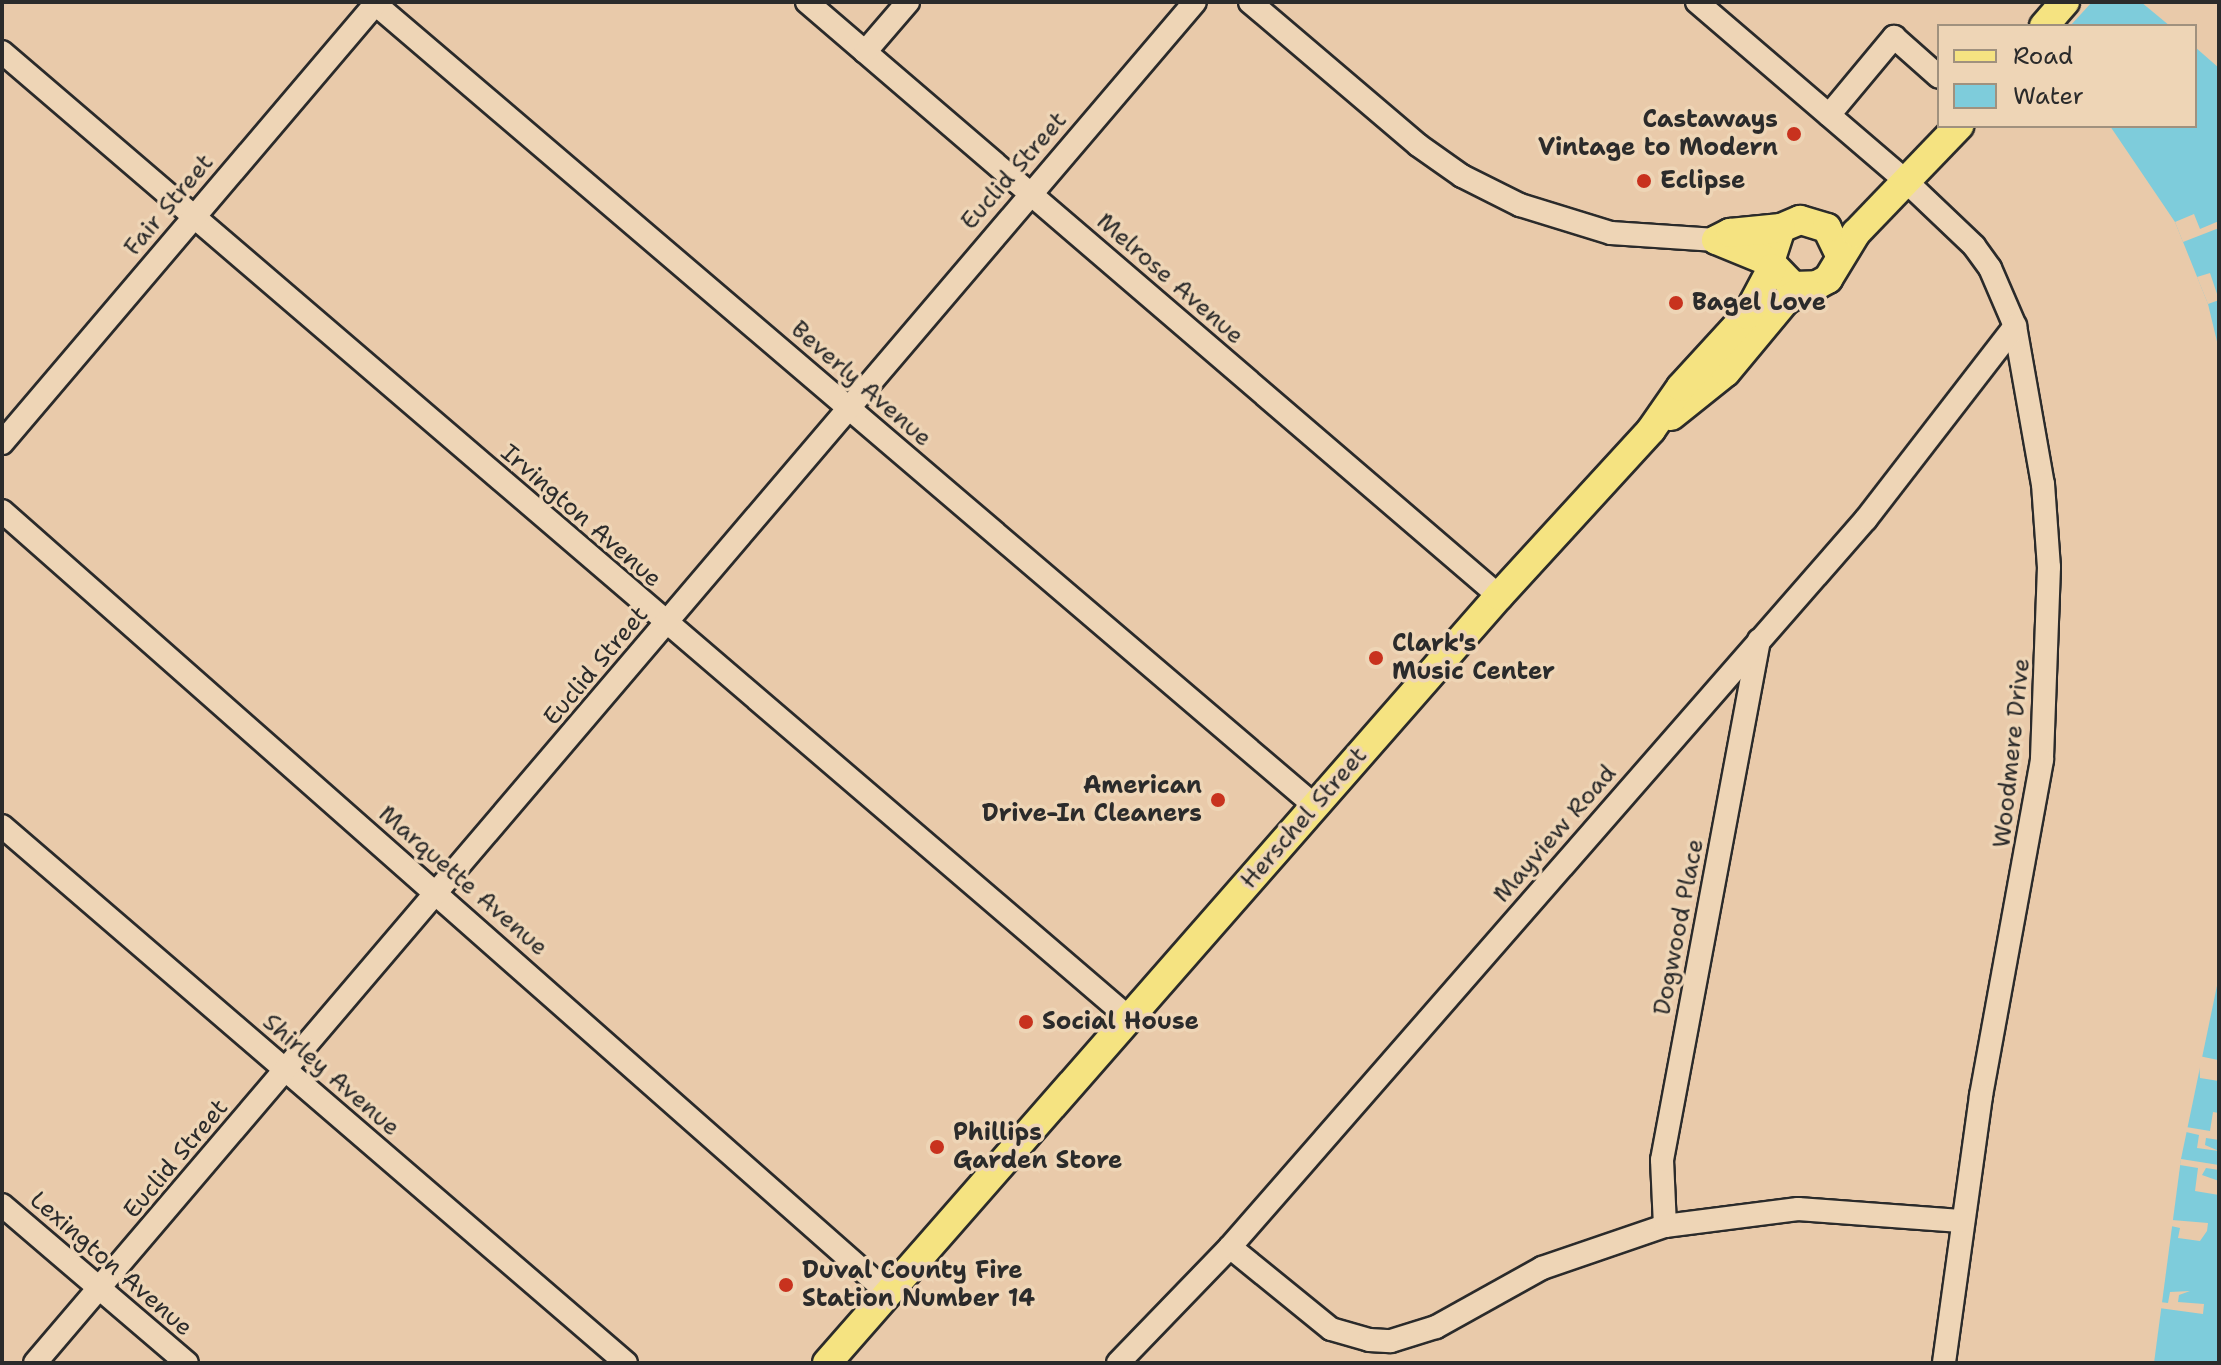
<!DOCTYPE html>
<html>
<head>
<meta charset="utf-8">
<style>
  body { margin:0 }
  #map { position:relative; width:2221px; height:1365px; overflow:hidden; background:#e9caaa; font-family:"Shantell Sans",sans-serif }
  div>[style] { position:absolute }
  .water>* { inset:0; background:#7eccdb }
  .pier>* { inset:0; background:#e9caaa }
  .roads { filter:drop-shadow(2px 0 #2b2b2b) drop-shadow(-2px 0 #2b2b2b) drop-shadow(0 2px #2b2b2b) drop-shadow(0 -2px #2b2b2b) }
  .minor>* { height:22px; margin:-11px; padding:0 11px; transform-origin:11px; border-radius:11px; background:#eed5b6 }
  .major>* { height:28px; margin:-14px; padding:0 14px; transform-origin:14px; border-radius:14px; background:#f5e381 }
  .dots>* { width:22px; height:22px; translate:-50% -50%; box-sizing:border-box; border:4px solid #eed5b6; border-radius:50% }
  span { translate:-50% -50%; white-space:nowrap; text-align:center; line-height:1.15; -webkit-text-stroke:7px #eed5b6; paint-order:stroke }
  .poi-label { font-size:24px; color:#2b2b2b; font-weight:700 }
  .right { translate:-100% -50%; text-align:right }
  .left { translate:0 -50%; text-align:left }
  .street-label { font-size:24px; color:#2b2b2b }
  .frame { position:absolute; inset:0; border:4px solid #2b2b2b; pointer-events:none }
  .legend { position:absolute; left:1937px; top:24px; width:260px; height:104px; box-sizing:border-box; background:#eed5b6; border:2px solid #a0917e; margin:0; padding:10px 14px; list-style:none; font-size:24px; color:#2b2b2b }
  .legend li { display:flex; align-items:center; gap:16px; height:40px }
  .legend b { width:40px; border:2px solid #a0917e }
</style>
</head>
<body>
<div id="map">
  <div class="water">
    <i style="clip-path:polygon(1989px 2px,2141px 2px,2170px 26px,2013px 26px)"></i>
    <i style="clip-path:polygon(2195px 47px,2219px 68px,2219px 350px,2208px 304px,2175px 222px,2110px 126px,2195px 126px)"></i>
    <i style="clip-path:polygon(2219px 976px,2219px 1363px,2154px 1363px,2181px 1159px)"></i>
  </div>
  <div class="pier">
    <i style="clip-path:polygon(1991px 2px,2092px 2px,2070px 26px,2007px 26px,1987px 6px)"></i>
    <i style="clip-path:polygon(2194px 214px,2200px 229px,2219px 221px,2219px 228px,2183px 242px,2175px 222px)"></i>
    <i style="clip-path:polygon(2210px 273px,2219px 300px,2208px 304px,2197px 277px)"></i>
    <i style="clip-path:polygon(2199px 1056px,2218px 1060px,2219px 1056px,2219px 1081px,2200px 1078px)"></i>
    <i style="clip-path:polygon(2213px 1112px,2219px 1113px,2219px 1140px,2206px 1138px,2205px 1145px,2219px 1151px,2197px 1148px,2199px 1135px,2186px 1132px,2186px 1127px,2210px 1131px)"></i>
    <i style="clip-path:polygon(2181px 1159px,2219px 1165px,2219px 1170px,2206px 1168px,2202px 1175px,2219px 1181px,2219px 1195px,2195px 1191px,2198px 1168px,2180px 1165px)"></i>
    <i style="clip-path:polygon(2172px 1220px,2208px 1223px,2207px 1231px,2200px 1241px,2178px 1238px,2180px 1228px,2171px 1226px)"></i>
    <i style="clip-path:polygon(2190px 1291px,2179px 1295px,2178px 1302px,2204px 1304px,2203px 1314px,2159px 1308px,2160px 1302px,2168px 1303px,2170px 1292px)"></i>
  </div>
  <div class="roads">
    <div class="minor">
      <i style="left:373px;top:2px;width:1238px;rotate:40.48deg"></i>
      <i style="left:807px;top:2px;width:912px;rotate:40.64deg"></i>
      <i style="left:1250px;top:2px;width:221px;rotate:40.4deg"></i>
      <i style="left:1418px;top:145px;width:54px;rotate:35.2deg"></i>
      <i style="left:1462px;top:176px;width:65px;rotate:26.6deg"></i>
      <i style="left:1520px;top:205px;width:95px;rotate:17.1deg"></i>
      <i style="left:1611px;top:233px;width:105px;rotate:3.8deg"></i>
      <i style="left:1697px;top:2px;width:261px;rotate:40.6deg"></i>
      <i style="left:2px;top:52px;width:1484px;rotate:40.6deg"></i>
      <i style="left:865px;top:52px;width:66px;rotate:-49.3deg"></i>
      <i style="left:1829px;top:115px;width:102px;rotate:-50.2deg"></i>
      <i style="left:1894px;top:37px;width:60px;rotate:41.6deg"></i>
      <i style="left:1909px;top:184px;width:90px;rotate:43.6deg"></i>
      <i style="left:1974px;top:246px;width:27px;rotate:54deg"></i>
      <i style="left:1990px;top:268px;width:63px;rotate:66.7deg"></i>
      <i style="left:2015px;top:326px;width:160px;rotate:80deg"></i>
      <i style="left:2043px;top:484px;width:83px;rotate:85.9deg"></i>
      <i style="left:2049px;top:567px;width:193px;rotate:92.1deg"></i>
      <i style="left:2042px;top:760px;width:341px;rotate:100.3deg"></i>
      <i style="left:1981px;top:1096px;width:270px;rotate:97.9deg"></i>
      <i style="left:2px;top:443px;width:579px;rotate:-49.62deg"></i>
      <i style="left:2px;top:511px;width:1182px;rotate:41.43deg"></i>
      <i style="left:2px;top:826px;width:823px;rotate:40.71deg"></i>
      <i style="left:2px;top:1205px;width:243px;rotate:40.5deg"></i>
      <i style="left:1665px;top:1226px;width:66px;rotate:-92.6deg"></i>
      <i style="left:1662px;top:1160px;width:529px;rotate:-79.43deg"></i>
      <i style="left:1230px;top:1247px;width:130px;rotate:39.1deg"></i>
      <i style="left:1331px;top:1329px;width:40px;rotate:16deg"></i>
      <i style="left:1369px;top:1340px;width:22px;rotate:3deg"></i>
      <i style="left:1391px;top:1341px;width:47px;rotate:-17.3deg"></i>
      <i style="left:1436px;top:1327px;width:121px;rotate:-29.1deg"></i>
      <i style="left:1542px;top:1268px;width:130px;rotate:-18.9deg"></i>
      <i style="left:1665px;top:1226px;width:134px;rotate:-7.3deg"></i>
      <i style="left:1798px;top:1209px;width:163px;rotate:4.2deg"></i>
      <i style="left:35px;top:1363px;width:1788px;rotate:-49.56deg"></i>
      <i style="left:1118px;top:1363px;width:161px;rotate:-46deg"></i>
      <i style="left:1230px;top:1247px;width:967px;rotate:-48.86deg"></i>
      <i style="left:1866px;top:519px;width:244px;rotate:-52.3deg"></i>
    </div>
    <div class="major">
      <i style="left:2044px;top:26px;width:32px;rotate:-49deg"></i>
      <i style="left:1840px;top:255px;width:30px;rotate:-116deg"></i>
      <i style="left:1827px;top:228px;width:28px;rotate:-163deg"></i>
      <i style="left:1800px;top:220px;width:21px;rotate:157deg"></i>
      <i style="left:1781px;top:228px;width:36px;rotate:108deg"></i>
      <i style="left:1770px;top:262px;width:33px;rotate:46deg"></i>
      <i style="left:1793px;top:286px;width:24px;rotate:-2deg"></i>
      <i style="left:1817px;top:285px;width:13px;rotate:-29deg"></i>
      <i style="left:1828px;top:279px;width:54px;rotate:-58.7deg"></i>
      <i style="left:1856px;top:233px;width:149px;rotate:-46.1deg"></i>
      <i style="left:1770px;top:262px;width:58px;rotate:-157.8deg"></i>
      <i style="left:1716px;top:240px;width:16px;rotate:-27deg"></i>
      <i style="left:1730px;top:233px;width:51px;rotate:-5.6deg"></i>
      <i style="left:1671px;top:416px;width:70px;rotate:-38.7deg"></i>
      <i style="left:1726px;top:372px;width:92px;rotate:-50.3deg"></i>
      <i style="left:1785px;top:301px;width:24px;rotate:-33deg"></i>
      <i style="left:827px;top:1363px;width:1020px;rotate:-48.78deg"></i>
      <i style="left:1499px;top:596px;width:225px;rotate:-47.5deg"></i>
      <i style="left:1651px;top:430px;width:52px;rotate:-55.1deg"></i>
      <i style="left:1681px;top:387px;width:98px;rotate:-47.5deg"></i>
      <i style="left:1747px;top:315px;width:53px;rotate:-62deg"></i>
    </div>
  </div>
  <div class="dots">
    <i style="left:1794px;top:134px;background:#c8321e"></i>
    <i style="left:1644px;top:181px;background:#c8321e"></i>
    <i style="left:1676px;top:303px;background:#c8321e"></i>
    <i style="left:1376px;top:658px;background:#c8321e"></i>
    <i style="left:1218px;top:800px;background:#c8321e"></i>
    <i style="left:1026px;top:1022px;background:#c8321e"></i>
    <i style="left:937px;top:1147px;background:#c8321e"></i>
    <i style="left:786px;top:1285px;background:#c8321e"></i>
  </div>
  <div class="poi-label">
    <span class="right" style="left:1778px;top:134px">Castaways<br>Vintage to Modern</span>
    <span class="left" style="left:1660px;top:181px">Eclipse</span>
    <span class="left" style="left:1692px;top:303px">Bagel Love</span>
    <span class="left" style="left:1392px;top:658px">Clark's<br>Music Center</span>
    <span class="right" style="left:1202px;top:800px">American<br>Drive-In Cleaners</span>
    <span class="left" style="left:1042px;top:1022px">Social House</span>
    <span class="left" style="left:953px;top:1147px">Phillips<br>Garden Store</span>
    <span class="left" style="left:802px;top:1285px">Duval County Fire<br>Station Number 14</span>
  </div>
  <div class="street-label">
    <span style="left:1014px;top:171px;rotate:-49deg">Euclid Street</span>
    <span style="left:169px;top:205px;rotate:-50deg">Fair Street</span>
    <span style="left:1170px;top:279px;rotate:41deg">Melrose Avenue</span>
    <span style="left:861px;top:384px;rotate:41deg">Beverly Avenue</span>
    <span style="left:581px;top:516px;rotate:41deg">Irvington Avenue</span>
    <span style="left:596px;top:666px;rotate:-50deg">Euclid Street</span>
    <span style="left:2012px;top:753px;rotate:-84deg">Woodmere Drive</span>
    <span style="left:1304px;top:818px;rotate:-49deg">Herschel Street</span>
    <span style="left:1555px;top:834px;rotate:-49deg">Mayview Road</span>
    <span style="left:463px;top:881px;rotate:41deg">Marquette Avenue</span>
    <span style="left:1679px;top:927px;rotate:-79deg">Dogwood Place</span>
    <span style="left:331px;top:1075px;rotate:41deg">Shirley Avenue</span>
    <span style="left:176px;top:1159px;rotate:-50deg">Euclid Street</span>
    <span style="left:111px;top:1264px;rotate:41deg">Lexington Avenue</span>
  </div>
  <div class="frame"></div>
  <ul class="legend">
  <li><b style="height:10px;background:#f5e381"></b>Road</li>
  <li><b style="height:22px;background:#7eccdb"></b>Water</li>
  </ul>
</div>
</body>
</html>
